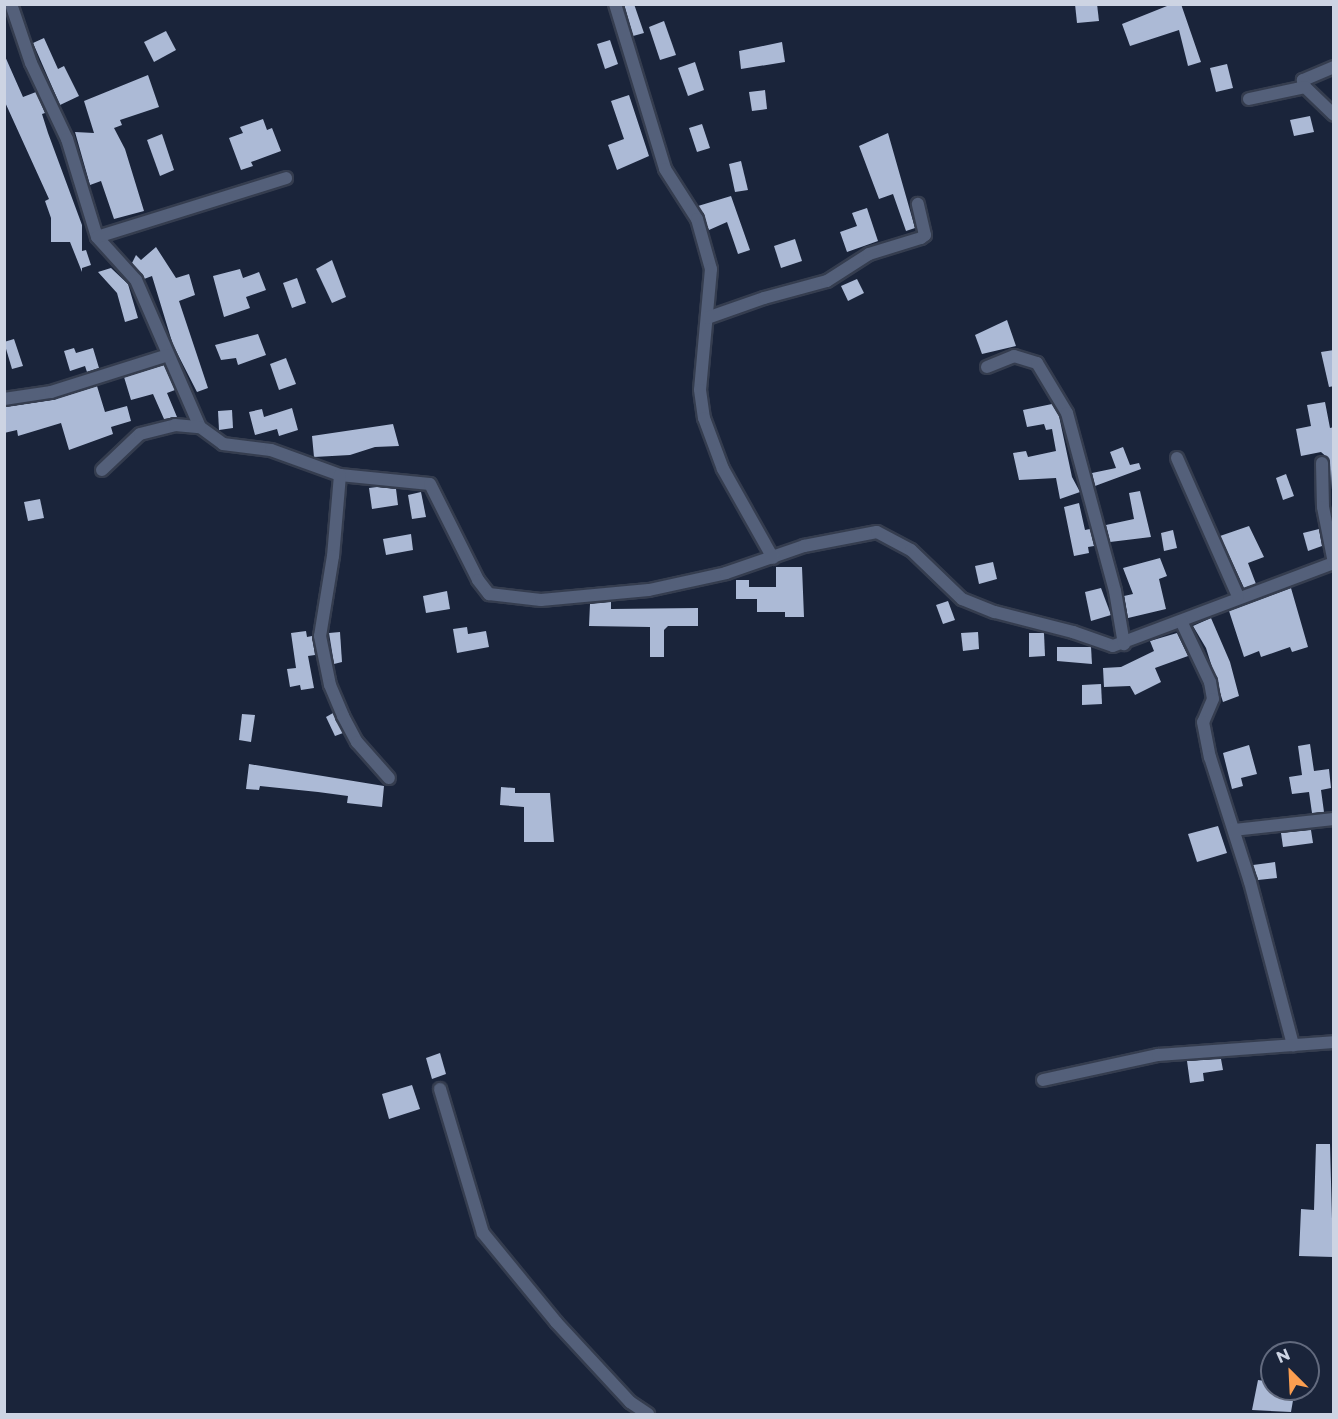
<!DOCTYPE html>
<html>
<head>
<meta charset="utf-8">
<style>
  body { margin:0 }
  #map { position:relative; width:1338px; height:1419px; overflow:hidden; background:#1a243a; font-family:Montserrat,sans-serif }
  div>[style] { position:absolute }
  .building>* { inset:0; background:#acbad6 }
  .roads { filter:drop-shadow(2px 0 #353d4f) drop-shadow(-2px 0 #353d4f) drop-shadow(0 2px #353d4f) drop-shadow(0 -2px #353d4f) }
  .street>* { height:12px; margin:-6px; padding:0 6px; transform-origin:6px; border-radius:6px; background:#54607a }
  span { translate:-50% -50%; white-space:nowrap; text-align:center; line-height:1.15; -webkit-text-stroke:6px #1a243a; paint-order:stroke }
  .frame { position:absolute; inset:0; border:6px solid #cdd4e3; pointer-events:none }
  .north { position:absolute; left:1260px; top:1341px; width:60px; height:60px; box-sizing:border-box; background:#1a243a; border:2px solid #626a7e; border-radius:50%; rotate:336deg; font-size:16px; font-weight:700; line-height:24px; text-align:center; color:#cdd4e3 }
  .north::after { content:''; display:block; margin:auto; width:21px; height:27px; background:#fb9e50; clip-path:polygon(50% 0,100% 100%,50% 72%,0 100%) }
</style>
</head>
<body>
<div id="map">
  <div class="building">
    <i style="clip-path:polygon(624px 4px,634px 4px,644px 33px,633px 36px)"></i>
    <i style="clip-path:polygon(1075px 4px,1097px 4px,1099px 21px,1077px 23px)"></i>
    <i style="clip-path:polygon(1172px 4px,1181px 4px,1201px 62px,1188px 66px,1179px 30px,1130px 46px,1122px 24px)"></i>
    <i style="clip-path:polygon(664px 21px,676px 55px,660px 60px,649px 27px)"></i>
    <i style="clip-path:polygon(166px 31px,176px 50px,154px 62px,144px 42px)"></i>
    <i style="clip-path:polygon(44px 38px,58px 69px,64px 66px,79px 96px,60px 105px,33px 43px)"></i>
    <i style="clip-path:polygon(610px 40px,618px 64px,605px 69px,597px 44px)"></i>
    <i style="clip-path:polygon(782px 42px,785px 62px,741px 69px,739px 51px)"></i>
    <i style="clip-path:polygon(4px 54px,23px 97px,36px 92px,45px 113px,42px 114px,48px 133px,82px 225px,82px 251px,86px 250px,91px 265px,82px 268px,82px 272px,70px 242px,51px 242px,51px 218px,45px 201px,49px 199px,4px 100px)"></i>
    <i style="clip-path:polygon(695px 62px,704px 90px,688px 96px,678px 68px)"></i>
    <i style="clip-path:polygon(1227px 64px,1233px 88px,1216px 92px,1210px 68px)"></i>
    <i style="clip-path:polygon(148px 75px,159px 107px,120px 120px,122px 125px,114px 128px,125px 149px,144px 211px,114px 219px,101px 181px,90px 185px,75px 132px,94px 133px,84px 101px)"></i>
    <i style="clip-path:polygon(765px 90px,767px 109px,752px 111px,749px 92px)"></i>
    <i style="clip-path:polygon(629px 95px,649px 156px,617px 170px,608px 145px,624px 139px,611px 101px)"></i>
    <i style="clip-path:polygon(1310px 116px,1314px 132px,1294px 136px,1290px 120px)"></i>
    <i style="clip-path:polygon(263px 119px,267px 130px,272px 128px,281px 151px,251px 162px,253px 166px,241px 170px,229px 138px,243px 133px,240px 127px)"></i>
    <i style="clip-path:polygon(702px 124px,710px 148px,697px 152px,689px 128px)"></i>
    <i style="clip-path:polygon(888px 133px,915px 228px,906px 231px,893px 194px,879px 199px,859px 146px)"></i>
    <i style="clip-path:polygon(162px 134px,174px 170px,160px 176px,147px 140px)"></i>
    <i style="clip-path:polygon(741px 161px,748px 190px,735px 192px,729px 164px)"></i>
    <i style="clip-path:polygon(731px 196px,750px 250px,738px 254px,727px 222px,709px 230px,698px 206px)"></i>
    <i style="clip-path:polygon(867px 208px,878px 241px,847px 252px,840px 232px,857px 226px,852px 213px)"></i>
    <i style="clip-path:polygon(795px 239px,802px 261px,781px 268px,774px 246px)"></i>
    <i style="clip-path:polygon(156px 247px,176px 278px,189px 274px,195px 295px,179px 301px,208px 388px,197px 392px,173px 345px,152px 276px,144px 279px,132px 263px,136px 255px,141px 260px)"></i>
    <i style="clip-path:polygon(332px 260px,346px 297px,332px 303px,316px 269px)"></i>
    <i style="clip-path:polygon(111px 268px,128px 284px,138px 318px,125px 322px,117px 293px,98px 272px)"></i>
    <i style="clip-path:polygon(240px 269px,243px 278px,259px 272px,266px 290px,246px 297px,250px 308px,224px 317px,213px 276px)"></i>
    <i style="clip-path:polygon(297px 278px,306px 303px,292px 308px,283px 283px)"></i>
    <i style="clip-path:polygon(857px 279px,864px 293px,848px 301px,841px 286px)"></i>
    <i style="clip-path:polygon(1007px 320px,1016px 346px,982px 354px,975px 335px)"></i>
    <i style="clip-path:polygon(258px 334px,266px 355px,238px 365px,236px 358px,221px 360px,215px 345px)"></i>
    <i style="clip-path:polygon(14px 339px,23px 366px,12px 369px,4px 342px)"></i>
    <i style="clip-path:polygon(74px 348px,76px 353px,93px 348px,99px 368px,87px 372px,85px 366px,70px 371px,64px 351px)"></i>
    <i style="clip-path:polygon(1334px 350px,1334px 386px,1329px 387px,1321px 352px)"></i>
    <i style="clip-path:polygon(286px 358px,296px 384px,279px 390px,270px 364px)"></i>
    <i style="clip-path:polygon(164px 365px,175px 390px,167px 393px,177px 417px,164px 419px,153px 394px,131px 400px,124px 377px)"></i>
    <i style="clip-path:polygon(97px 386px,105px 412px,127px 406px,131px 421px,111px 427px,113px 434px,69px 450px,61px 423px,18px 436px,17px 430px,4px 433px,4px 407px,52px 400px)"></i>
    <i style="clip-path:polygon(1325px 402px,1330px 428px,1334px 427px,1331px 490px,1329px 459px,1321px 452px,1301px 456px,1296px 429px,1311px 426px,1307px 405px)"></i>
    <i style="clip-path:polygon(1052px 404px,1059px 416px,1072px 477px,1080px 492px,1060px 499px,1056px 478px,1019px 480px,1013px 453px,1026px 451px,1028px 457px,1056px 451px,1052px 429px,1046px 430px,1044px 424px,1027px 427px,1023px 410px)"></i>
    <i style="clip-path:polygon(292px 408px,298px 430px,279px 436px,277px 429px,255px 435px,249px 412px,262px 409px,264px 417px)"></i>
    <i style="clip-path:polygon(232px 410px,233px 428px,219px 430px,218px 411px)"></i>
    <i style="clip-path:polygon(393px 424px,399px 446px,375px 447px,350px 455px,314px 457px,312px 436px)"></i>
    <i style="clip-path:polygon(1123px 447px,1130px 465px,1139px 463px,1141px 469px,1095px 486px,1092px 473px,1116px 468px,1110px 452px)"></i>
    <i style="clip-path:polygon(1286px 474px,1294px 496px,1283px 500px,1276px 478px)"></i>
    <i style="clip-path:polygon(377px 487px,396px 489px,398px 505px,372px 509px,369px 488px)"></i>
    <i style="clip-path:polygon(1140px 491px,1151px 537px,1110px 542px,1106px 525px,1134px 519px,1129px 493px)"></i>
    <i style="clip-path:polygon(421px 492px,426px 517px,412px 519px,408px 495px)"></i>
    <i style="clip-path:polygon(40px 499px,44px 518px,28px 521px,24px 502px)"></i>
    <i style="clip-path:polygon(1079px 503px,1085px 530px,1090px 529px,1094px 546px,1088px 547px,1089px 553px,1074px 556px,1064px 507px)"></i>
    <i style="clip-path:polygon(1249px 526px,1264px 557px,1248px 563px,1256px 584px,1244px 588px,1220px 536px)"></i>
    <i style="clip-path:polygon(1319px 529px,1322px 546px,1308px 551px,1303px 533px)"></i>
    <i style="clip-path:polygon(1173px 530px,1177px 548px,1164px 551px,1161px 533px)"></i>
    <i style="clip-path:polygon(411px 534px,413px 550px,386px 555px,383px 539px)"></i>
    <i style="clip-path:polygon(1160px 558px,1167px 576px,1159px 579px,1166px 609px,1128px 618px,1124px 596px,1133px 594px,1123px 568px)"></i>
    <i style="clip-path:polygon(993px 562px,997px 579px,979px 584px,975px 566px)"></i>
    <i style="clip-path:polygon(776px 567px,802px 567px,804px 617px,785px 617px,785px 612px,757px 612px,757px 599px,736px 599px,736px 580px,749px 580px,749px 587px,776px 587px)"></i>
    <i style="clip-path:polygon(1101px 588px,1111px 615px,1091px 621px,1085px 592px)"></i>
    <i style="clip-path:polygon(1291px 588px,1308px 647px,1292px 652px,1290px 647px,1261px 657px,1259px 651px,1244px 657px,1229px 611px)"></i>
    <i style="clip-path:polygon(447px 591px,450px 609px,426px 613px,423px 596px)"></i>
    <i style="clip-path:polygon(948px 601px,955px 620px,943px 624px,936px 605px)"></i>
    <i style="clip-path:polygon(611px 602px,611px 609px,698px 608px,698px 626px,668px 626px,664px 630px,664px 657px,650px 657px,650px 627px,589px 626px,590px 604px)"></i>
    <i style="clip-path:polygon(1211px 618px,1230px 662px,1239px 696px,1223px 702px,1206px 648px,1193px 626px)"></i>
    <i style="clip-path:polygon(467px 627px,468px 634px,486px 631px,489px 647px,457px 653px,453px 629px)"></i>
    <i style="clip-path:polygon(306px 631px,307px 637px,312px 636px,315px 655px,308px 656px,314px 688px,301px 690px,300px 685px,290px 687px,287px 669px,296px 668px,291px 633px)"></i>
    <i style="clip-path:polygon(340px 632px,342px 662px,334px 664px,329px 633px)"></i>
    <i style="clip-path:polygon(978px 632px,979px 649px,963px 651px,961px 633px)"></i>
    <i style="clip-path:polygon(1029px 633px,1044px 633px,1045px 656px,1029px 657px)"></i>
    <i style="clip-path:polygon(1177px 633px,1188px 656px,1155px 668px,1161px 682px,1135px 695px,1130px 686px,1104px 687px,1103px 668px,1121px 667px,1154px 651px,1150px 641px)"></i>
    <i style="clip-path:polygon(1057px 647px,1091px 647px,1092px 664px,1057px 661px)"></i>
    <i style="clip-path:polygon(1101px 684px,1102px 704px,1082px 705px,1082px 685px)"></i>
    <i style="clip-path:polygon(333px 713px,343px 733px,335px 736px,326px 717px)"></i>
    <i style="clip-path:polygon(242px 714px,255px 715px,251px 742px,239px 740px)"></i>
    <i style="clip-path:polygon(1310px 744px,1314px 771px,1329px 769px,1331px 788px,1321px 790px,1324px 812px,1312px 813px,1309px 792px,1292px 794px,1289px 777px,1302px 775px,1298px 746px)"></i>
    <i style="clip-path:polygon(1249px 745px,1257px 774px,1241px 778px,1243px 786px,1232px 789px,1223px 753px)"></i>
    <i style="clip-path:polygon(249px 764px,384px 786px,382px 807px,347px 803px,348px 796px,318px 792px,260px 786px,259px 790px,246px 789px)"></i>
    <i style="clip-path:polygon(501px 787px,515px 788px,515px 793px,550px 793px,554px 842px,524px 842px,524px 807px,500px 805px)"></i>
    <i style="clip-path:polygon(1218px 826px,1227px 853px,1197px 862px,1188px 834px)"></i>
    <i style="clip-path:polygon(1311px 830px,1313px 843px,1283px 847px,1281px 833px)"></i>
    <i style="clip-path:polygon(1275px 862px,1277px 878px,1258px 880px,1253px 865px)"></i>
    <i style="clip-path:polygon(440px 1053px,446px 1074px,432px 1079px,426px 1058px)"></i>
    <i style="clip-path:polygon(1221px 1059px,1223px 1070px,1203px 1073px,1204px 1081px,1190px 1083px,1187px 1061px)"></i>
    <i style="clip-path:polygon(412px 1085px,420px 1109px,389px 1119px,382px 1094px)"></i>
    <i style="clip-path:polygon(1316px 1144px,1330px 1144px,1333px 1257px,1299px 1256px,1301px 1209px,1314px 1210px)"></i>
    <i style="clip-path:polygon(1258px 1380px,1272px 1382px,1272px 1389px,1295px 1389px,1291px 1412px,1252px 1410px)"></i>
  </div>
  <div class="roads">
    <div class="street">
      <i style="left:11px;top:4px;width:62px;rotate:71.3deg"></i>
      <i style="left:31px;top:63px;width:84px;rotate:64.7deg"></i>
      <i style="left:67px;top:139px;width:102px;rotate:73deg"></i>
      <i style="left:97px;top:237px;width:58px;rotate:47.8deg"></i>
      <i style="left:136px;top:280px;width:160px;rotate:66.5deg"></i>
      <i style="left:200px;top:427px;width:29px;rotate:36deg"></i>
      <i style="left:223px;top:444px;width:48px;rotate:7.1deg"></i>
      <i style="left:271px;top:450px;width:73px;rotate:19.9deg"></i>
      <i style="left:340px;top:475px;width:90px;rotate:5.7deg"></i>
      <i style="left:430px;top:484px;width:107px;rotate:63.4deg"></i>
      <i style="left:478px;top:580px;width:18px;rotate:52deg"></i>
      <i style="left:489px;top:594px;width:52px;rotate:6.6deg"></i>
      <i style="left:541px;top:600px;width:108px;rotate:-5.3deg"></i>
      <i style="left:649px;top:590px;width:79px;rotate:-12.4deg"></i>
      <i style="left:726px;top:573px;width:83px;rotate:-19.1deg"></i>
      <i style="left:804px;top:546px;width:74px;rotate:-10.9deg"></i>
      <i style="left:877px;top:532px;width:38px;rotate:28deg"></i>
      <i style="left:911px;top:550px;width:71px;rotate:43.9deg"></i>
      <i style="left:962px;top:599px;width:35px;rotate:22deg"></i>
      <i style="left:995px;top:612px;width:81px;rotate:14.4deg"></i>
      <i style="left:1073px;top:632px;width:42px;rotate:19.3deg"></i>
      <i style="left:1113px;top:646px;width:236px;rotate:-20.6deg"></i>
      <i style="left:615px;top:4px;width:172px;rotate:73.1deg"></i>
      <i style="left:665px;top:169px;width:59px;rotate:57.4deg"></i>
      <i style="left:697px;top:219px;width:52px;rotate:74.4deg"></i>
      <i style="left:711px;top:269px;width:121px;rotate:95.2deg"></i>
      <i style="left:700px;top:390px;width:28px;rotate:82deg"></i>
      <i style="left:704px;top:418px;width:54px;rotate:69.6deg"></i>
      <i style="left:723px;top:469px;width:102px;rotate:60.7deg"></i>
      <i style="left:1334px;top:67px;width:34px;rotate:157deg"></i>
      <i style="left:1303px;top:80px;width:7px;rotate:74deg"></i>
      <i style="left:1305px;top:87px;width:40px;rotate:44deg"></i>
      <i style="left:1249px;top:99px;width:57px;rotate:-12.1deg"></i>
      <i style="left:97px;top:237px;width:198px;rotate:-17.3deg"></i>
      <i style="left:707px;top:318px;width:60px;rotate:-19.3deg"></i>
      <i style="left:764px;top:298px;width:65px;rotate:-15.1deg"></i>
      <i style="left:827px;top:281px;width:50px;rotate:-32.7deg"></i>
      <i style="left:869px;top:254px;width:54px;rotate:-17.1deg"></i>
      <i style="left:921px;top:238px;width:5px;rotate:-37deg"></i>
      <i style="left:925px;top:235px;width:32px;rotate:-103deg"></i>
      <i style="left:987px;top:367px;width:29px;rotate:-22deg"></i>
      <i style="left:1014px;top:356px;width:24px;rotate:17deg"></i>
      <i style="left:1037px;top:363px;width:58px;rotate:59deg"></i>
      <i style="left:1067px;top:413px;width:184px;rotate:74.9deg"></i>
      <i style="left:1115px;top:591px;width:54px;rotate:80.4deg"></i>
      <i style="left:4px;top:399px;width:48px;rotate:-8.5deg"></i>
      <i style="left:51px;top:392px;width:123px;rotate:-17.5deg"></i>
      <i style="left:1177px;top:458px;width:151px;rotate:66.2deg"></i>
      <i style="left:1322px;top:463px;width:44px;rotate:88.7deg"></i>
      <i style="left:1323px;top:507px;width:57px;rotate:78.9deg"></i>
      <i style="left:102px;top:470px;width:52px;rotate:-43.5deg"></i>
      <i style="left:140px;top:434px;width:36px;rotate:-14deg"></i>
      <i style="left:175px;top:425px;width:25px;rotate:5deg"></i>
      <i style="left:340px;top:475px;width:81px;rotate:94.9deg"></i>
      <i style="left:333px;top:556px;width:81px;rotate:99.2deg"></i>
      <i style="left:320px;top:636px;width:50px;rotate:78.5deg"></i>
      <i style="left:330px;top:685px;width:34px;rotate:67deg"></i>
      <i style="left:343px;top:716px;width:30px;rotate:62deg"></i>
      <i style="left:357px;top:742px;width:48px;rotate:48.4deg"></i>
      <i style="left:1181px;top:621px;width:68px;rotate:64.6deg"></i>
      <i style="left:1210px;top:682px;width:17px;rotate:80deg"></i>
      <i style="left:1213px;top:699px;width:25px;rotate:113deg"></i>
      <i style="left:1203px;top:722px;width:36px;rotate:79deg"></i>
      <i style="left:1210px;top:757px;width:131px;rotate:72.3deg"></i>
      <i style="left:1250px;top:882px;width:169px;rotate:75.2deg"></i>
      <i style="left:1234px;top:830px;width:101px;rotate:-6.3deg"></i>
      <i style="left:1043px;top:1080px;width:118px;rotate:-12.3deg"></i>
      <i style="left:1158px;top:1055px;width:176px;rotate:-4.2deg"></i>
      <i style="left:440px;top:1089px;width:150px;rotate:73.4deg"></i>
      <i style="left:483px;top:1233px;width:115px;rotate:50.6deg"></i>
      <i style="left:556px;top:1322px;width:109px;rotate:47.2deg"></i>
      <i style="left:630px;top:1402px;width:22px;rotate:34deg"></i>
    </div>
  </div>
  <div class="frame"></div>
  <div class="north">N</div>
</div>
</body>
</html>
